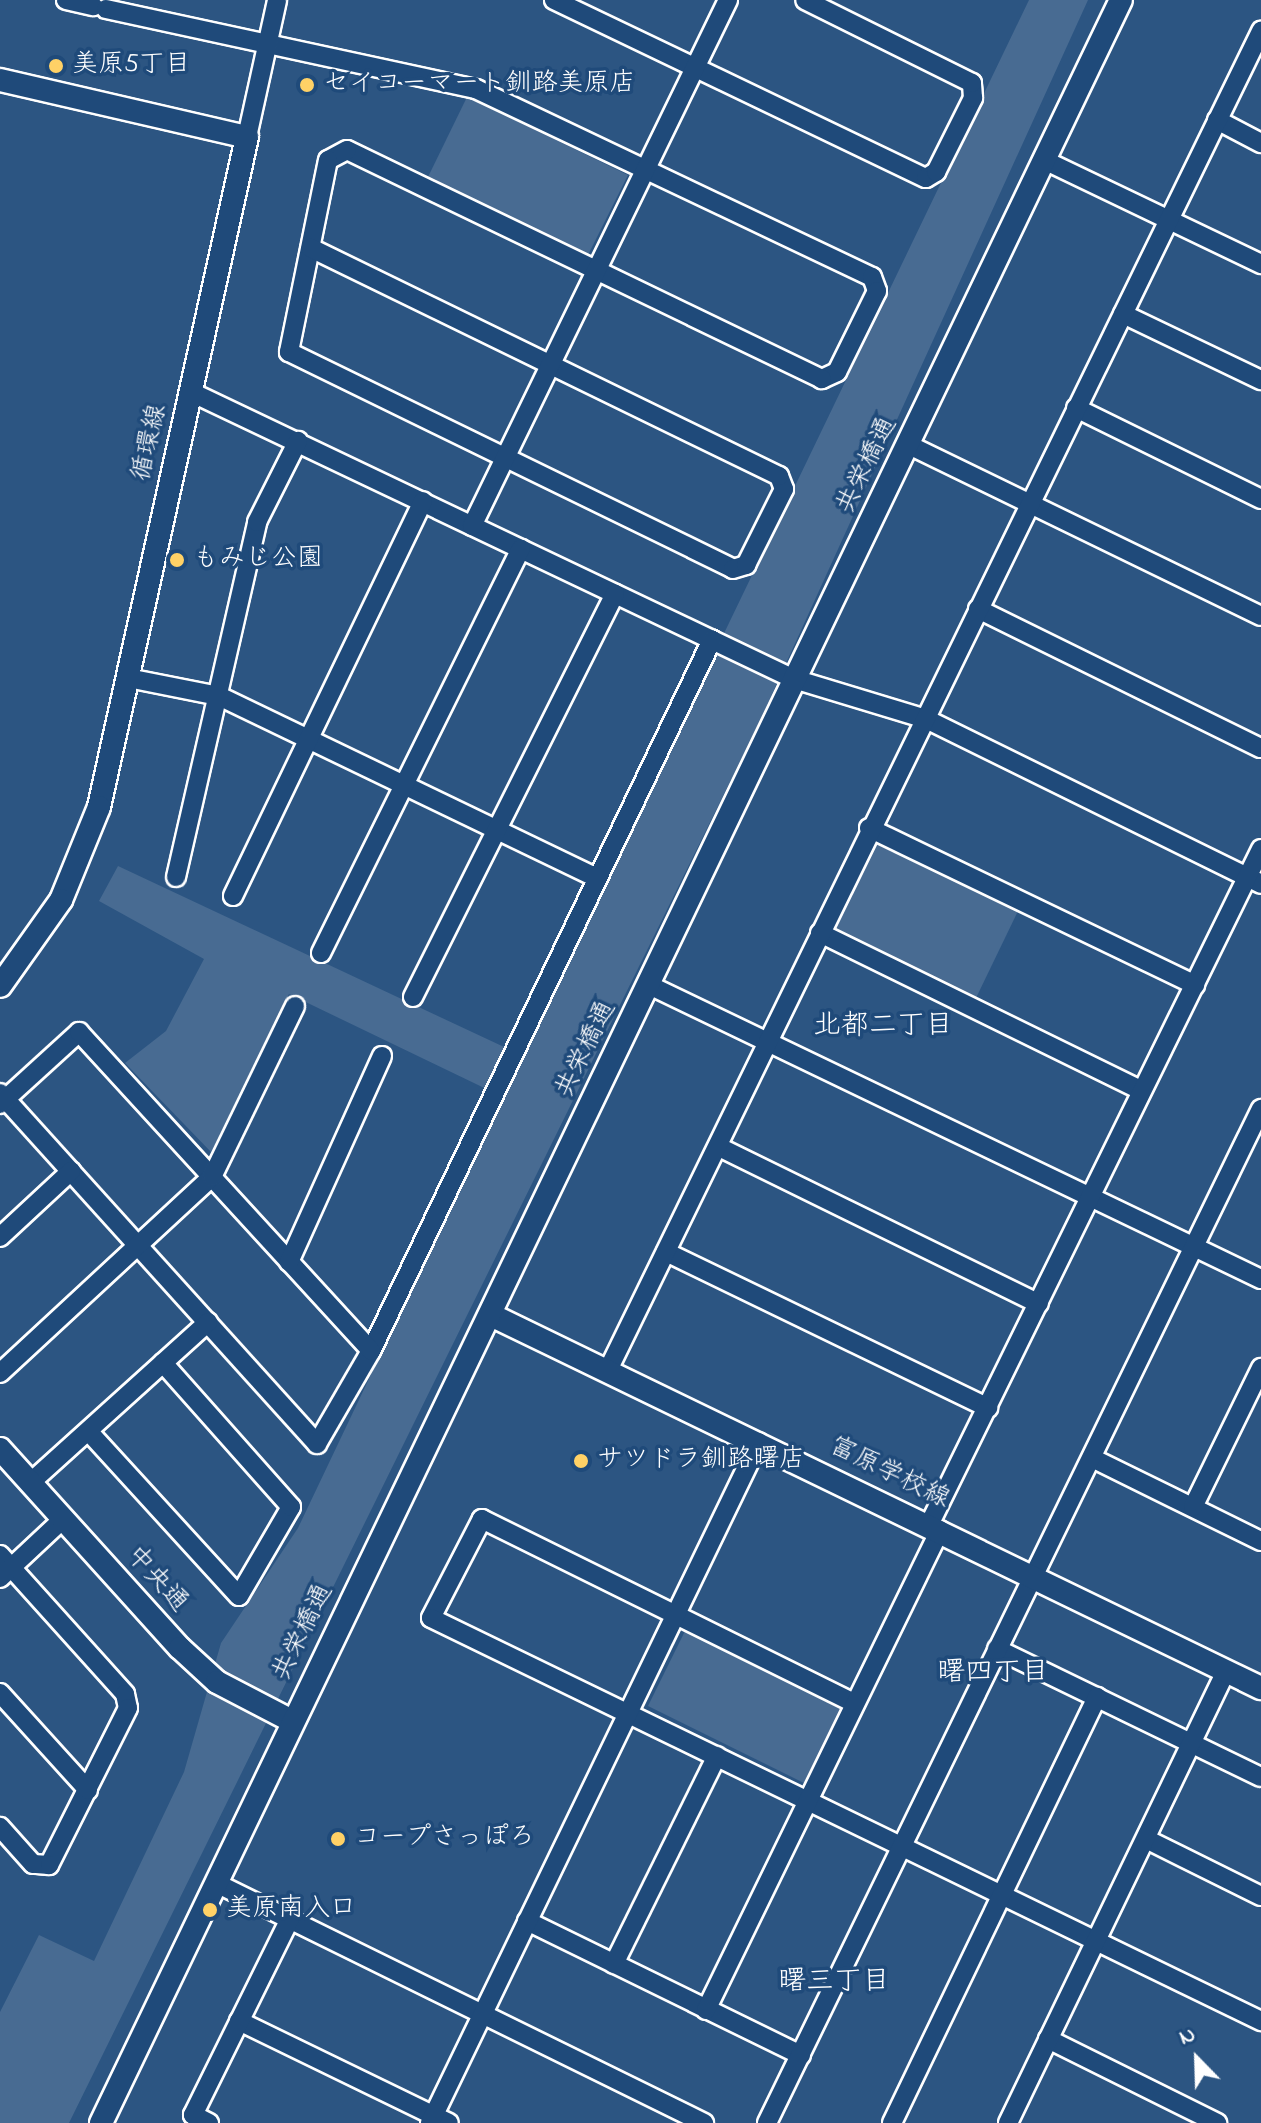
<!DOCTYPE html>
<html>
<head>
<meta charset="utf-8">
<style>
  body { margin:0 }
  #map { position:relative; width:1261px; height:2123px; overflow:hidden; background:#2c5582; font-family:"Indie Flower","Klee One",sans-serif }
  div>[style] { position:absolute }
  .green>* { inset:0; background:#486b92 }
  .roads { filter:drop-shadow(2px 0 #fff) drop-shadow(-2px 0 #fff) drop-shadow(0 2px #fff) drop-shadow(0 -2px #fff) }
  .minor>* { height:18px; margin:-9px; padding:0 9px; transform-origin:9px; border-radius:9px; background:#1f4a7a }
  .tertiary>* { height:22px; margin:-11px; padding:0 11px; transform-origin:11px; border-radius:11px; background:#1f4a7a }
  .dots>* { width:22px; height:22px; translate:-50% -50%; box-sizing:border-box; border:4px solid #1f4a7a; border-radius:50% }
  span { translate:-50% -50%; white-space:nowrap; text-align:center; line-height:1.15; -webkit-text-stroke:7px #1f4a7a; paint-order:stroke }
  .poi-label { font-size:26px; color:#fff }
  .left { translate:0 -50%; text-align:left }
  .street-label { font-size:26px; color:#fff }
  .neighbourhood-label { font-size:28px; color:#fff }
  .north { position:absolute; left:1157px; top:2019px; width:80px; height:80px; -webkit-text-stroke:6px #1f4a7a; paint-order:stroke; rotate:337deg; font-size:22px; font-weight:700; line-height:32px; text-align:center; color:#fff }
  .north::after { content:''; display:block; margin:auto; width:28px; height:36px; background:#fff; clip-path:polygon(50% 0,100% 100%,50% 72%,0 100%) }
</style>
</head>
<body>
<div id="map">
  <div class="green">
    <i style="clip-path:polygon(1029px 0,1088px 0,757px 727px,69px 2123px,0 2123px,0 2012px,39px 1935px,94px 1961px,184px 1772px,221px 1643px,298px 1528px,503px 1097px,289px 994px,211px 1152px,125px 1063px,166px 1031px,204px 959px,99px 901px,118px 866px,521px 1055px)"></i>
    <i style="clip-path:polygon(467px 97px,628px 175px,588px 255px,428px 177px)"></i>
    <i style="clip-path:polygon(876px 844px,1018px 911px,976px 998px,834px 930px)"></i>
    <i style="clip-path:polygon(685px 1631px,842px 1707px,804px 1783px,648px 1706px)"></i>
  </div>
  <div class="roads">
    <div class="minor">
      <i style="left:66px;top:0;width:28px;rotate:13deg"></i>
      <i style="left:554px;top:0;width:412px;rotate:25.6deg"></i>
      <i style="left:926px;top:178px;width:12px;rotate:-31deg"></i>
      <i style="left:936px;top:172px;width:83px;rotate:-63.4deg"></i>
      <i style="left:973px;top:98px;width:15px;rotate:-94deg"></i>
      <i style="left:972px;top:83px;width:186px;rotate:-153.6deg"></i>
      <i style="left:106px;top:9px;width:379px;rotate:12.2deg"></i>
      <i style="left:476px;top:89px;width:438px;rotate:25.4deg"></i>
      <i style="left:872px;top:277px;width:15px;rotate:70deg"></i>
      <i style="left:877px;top:291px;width:90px;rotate:116.3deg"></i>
      <i style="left:837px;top:372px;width:17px;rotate:155deg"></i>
      <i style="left:822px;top:379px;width:527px;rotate:-154.26deg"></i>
      <i style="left:347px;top:150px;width:21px;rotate:152deg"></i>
      <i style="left:328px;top:160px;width:196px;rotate:101.5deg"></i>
      <i style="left:289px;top:352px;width:494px;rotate:26deg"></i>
      <i style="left:733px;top:569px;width:14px;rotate:-17deg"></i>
      <i style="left:746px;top:565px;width:85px;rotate:-63.4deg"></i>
      <i style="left:784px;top:489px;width:14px;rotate:-111deg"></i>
      <i style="left:779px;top:476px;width:521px;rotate:-154.03deg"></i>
      <i style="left:1217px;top:120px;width:50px;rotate:27.6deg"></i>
      <i style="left:247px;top:137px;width:140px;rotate:-77.6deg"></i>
      <i style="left:1044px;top:160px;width:241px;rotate:25.6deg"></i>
      <i style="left:1123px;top:314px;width:153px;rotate:25.6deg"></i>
      <i style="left:191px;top:392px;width:668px;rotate:25.45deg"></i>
      <i style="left:794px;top:679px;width:138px;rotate:16.9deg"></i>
      <i style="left:926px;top:719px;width:373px;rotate:26.2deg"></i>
      <i style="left:1076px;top:408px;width:206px;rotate:26.2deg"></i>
      <i style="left:909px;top:445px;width:391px;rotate:25.9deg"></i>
      <i style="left:472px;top:526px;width:585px;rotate:-64.05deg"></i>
      <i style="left:978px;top:609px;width:315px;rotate:26.2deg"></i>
      <i style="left:128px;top:678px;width:93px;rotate:11.2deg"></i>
      <i style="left:219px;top:696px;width:420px;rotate:25.7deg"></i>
      <i style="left:869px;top:828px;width:362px;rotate:25.7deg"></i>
      <i style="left:176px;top:877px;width:364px;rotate:-77.1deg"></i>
      <i style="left:257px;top:522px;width:91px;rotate:-63.2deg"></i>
      <i style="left:233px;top:896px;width:438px;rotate:-64.3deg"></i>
      <i style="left:820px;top:933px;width:356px;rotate:26.1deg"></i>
      <i style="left:321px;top:953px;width:451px;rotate:-63.7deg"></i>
      <i style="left:649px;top:985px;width:679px;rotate:25.66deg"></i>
      <i style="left:413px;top:997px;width:451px;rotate:-63.4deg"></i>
      <i style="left:0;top:1093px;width:473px;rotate:47.9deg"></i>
      <i style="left:317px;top:1444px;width:108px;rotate:-59.9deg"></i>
      <i style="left:371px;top:1351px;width:789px;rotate:-64.38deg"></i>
      <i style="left:0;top:1104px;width:107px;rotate:-42.3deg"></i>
      <i style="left:79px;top:1032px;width:432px;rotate:47.5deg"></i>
      <i style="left:719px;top:1147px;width:356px;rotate:26.1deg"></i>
      <i style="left:0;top:1237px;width:97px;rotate:-42.9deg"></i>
      <i style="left:666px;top:1252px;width:358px;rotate:25.8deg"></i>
      <i style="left:289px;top:1262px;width:226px;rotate:-65.7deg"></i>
      <i style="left:609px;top:1368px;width:1488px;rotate:-64deg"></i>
      <i style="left:0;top:1373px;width:289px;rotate:-42.8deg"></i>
      <i style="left:212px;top:1177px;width:190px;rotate:-64.1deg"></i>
      <i style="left:89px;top:1432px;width:222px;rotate:47.6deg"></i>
      <i style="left:239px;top:1596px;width:103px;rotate:-59.7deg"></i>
      <i style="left:291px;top:1507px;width:193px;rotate:-131.6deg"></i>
      <i style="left:1092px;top:1458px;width:188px;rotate:26.2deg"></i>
      <i style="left:30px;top:1483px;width:240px;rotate:-42.1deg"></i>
      <i style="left:1193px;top:1507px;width:155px;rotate:-63.9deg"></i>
      <i style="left:929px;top:1525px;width:753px;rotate:-63.84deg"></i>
      <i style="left:0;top:1555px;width:187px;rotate:48deg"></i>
      <i style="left:125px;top:1694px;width:14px;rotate:78deg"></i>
      <i style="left:128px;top:1708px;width:176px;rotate:116.7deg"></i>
      <i style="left:49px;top:1865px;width:16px;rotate:-176deg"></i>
      <i style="left:33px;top:1864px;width:50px;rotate:-131.7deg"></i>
      <i style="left:0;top:1578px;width:86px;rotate:-43.1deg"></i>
      <i style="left:997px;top:1649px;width:293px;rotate:25.9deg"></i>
      <i style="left:0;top:1693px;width:131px;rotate:47.8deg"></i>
      <i style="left:852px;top:1702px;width:413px;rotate:-153.7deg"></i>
      <i style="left:482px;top:1519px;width:111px;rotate:117.3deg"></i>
      <i style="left:431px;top:1618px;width:923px;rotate:25.9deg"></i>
      <i style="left:1146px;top:1839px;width:128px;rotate:26.4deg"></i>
      <i style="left:216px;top:1883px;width:544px;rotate:26.19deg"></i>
      <i style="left:527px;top:1921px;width:305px;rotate:26.1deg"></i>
      <i style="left:614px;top:1964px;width:232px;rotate:-63.7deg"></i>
      <i style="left:706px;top:2010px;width:534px;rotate:-64.01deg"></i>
      <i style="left:239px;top:2021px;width:233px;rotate:25.9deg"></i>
      <i style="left:1048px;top:2039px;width:189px;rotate:26.4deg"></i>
      <i style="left:209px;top:2123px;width:18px;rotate:-153deg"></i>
      <i style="left:193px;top:2115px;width:219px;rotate:-63.7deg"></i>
      <i style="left:430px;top:2123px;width:756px;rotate:-64.21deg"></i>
      <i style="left:767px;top:2123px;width:1128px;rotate:-64.03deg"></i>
      <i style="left:892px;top:2123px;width:473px;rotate:-64.3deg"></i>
      <i style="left:1008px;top:2123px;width:502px;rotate:-64.25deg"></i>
    </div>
    <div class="tertiary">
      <i style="left:0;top:80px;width:253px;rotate:13deg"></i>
      <i style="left:247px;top:137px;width:686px;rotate:102.46deg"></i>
      <i style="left:99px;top:807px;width:100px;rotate:112.2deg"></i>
      <i style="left:61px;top:900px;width:105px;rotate:125.3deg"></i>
      <i style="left:491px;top:1315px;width:856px;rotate:25.85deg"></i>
      <i style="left:0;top:1449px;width:268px;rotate:47.9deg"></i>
      <i style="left:180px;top:1648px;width:50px;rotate:42.6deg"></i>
      <i style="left:217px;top:1682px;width:85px;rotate:27.5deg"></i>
      <i style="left:101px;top:2123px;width:2355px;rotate:-64.34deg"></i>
    </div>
  </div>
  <div class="dots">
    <i style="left:56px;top:66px;background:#ffd166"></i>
    <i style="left:307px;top:85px;background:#ffd166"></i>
    <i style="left:177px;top:560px;background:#ffd166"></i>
    <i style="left:581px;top:1461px;background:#ffd166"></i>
    <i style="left:338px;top:1839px;background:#ffd166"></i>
    <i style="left:210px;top:1910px;background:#ffd166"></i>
  </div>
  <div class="poi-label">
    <span class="left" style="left:72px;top:66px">美原5丁目</span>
    <span class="left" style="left:323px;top:85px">セイコーマート釧路美原店</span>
    <span class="left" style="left:193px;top:560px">もみじ公園</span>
    <span class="left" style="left:597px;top:1461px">サツドラ釧路曙店</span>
    <span class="left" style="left:354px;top:1839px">コープさっぽろ</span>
    <span class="left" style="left:226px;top:1910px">美原南入口</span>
  </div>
  <div class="street-label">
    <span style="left:151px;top:443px;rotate:-77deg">循環線</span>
    <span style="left:868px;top:466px;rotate:-64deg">共栄橋通</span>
    <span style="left:587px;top:1050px;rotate:-64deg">共栄橋通</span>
    <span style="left:889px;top:1474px;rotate:26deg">富原学校線</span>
    <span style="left:156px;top:1580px;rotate:48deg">中央通</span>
    <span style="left:304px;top:1633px;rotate:-64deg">共栄橋通</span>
  </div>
  <div class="neighbourhood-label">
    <span style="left:883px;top:1027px">北都二丁目</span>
    <span style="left:993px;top:1674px">曙四丁目</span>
    <span style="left:834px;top:1983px">曙三丁目</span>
  </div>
  <div class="north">N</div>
</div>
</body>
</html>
